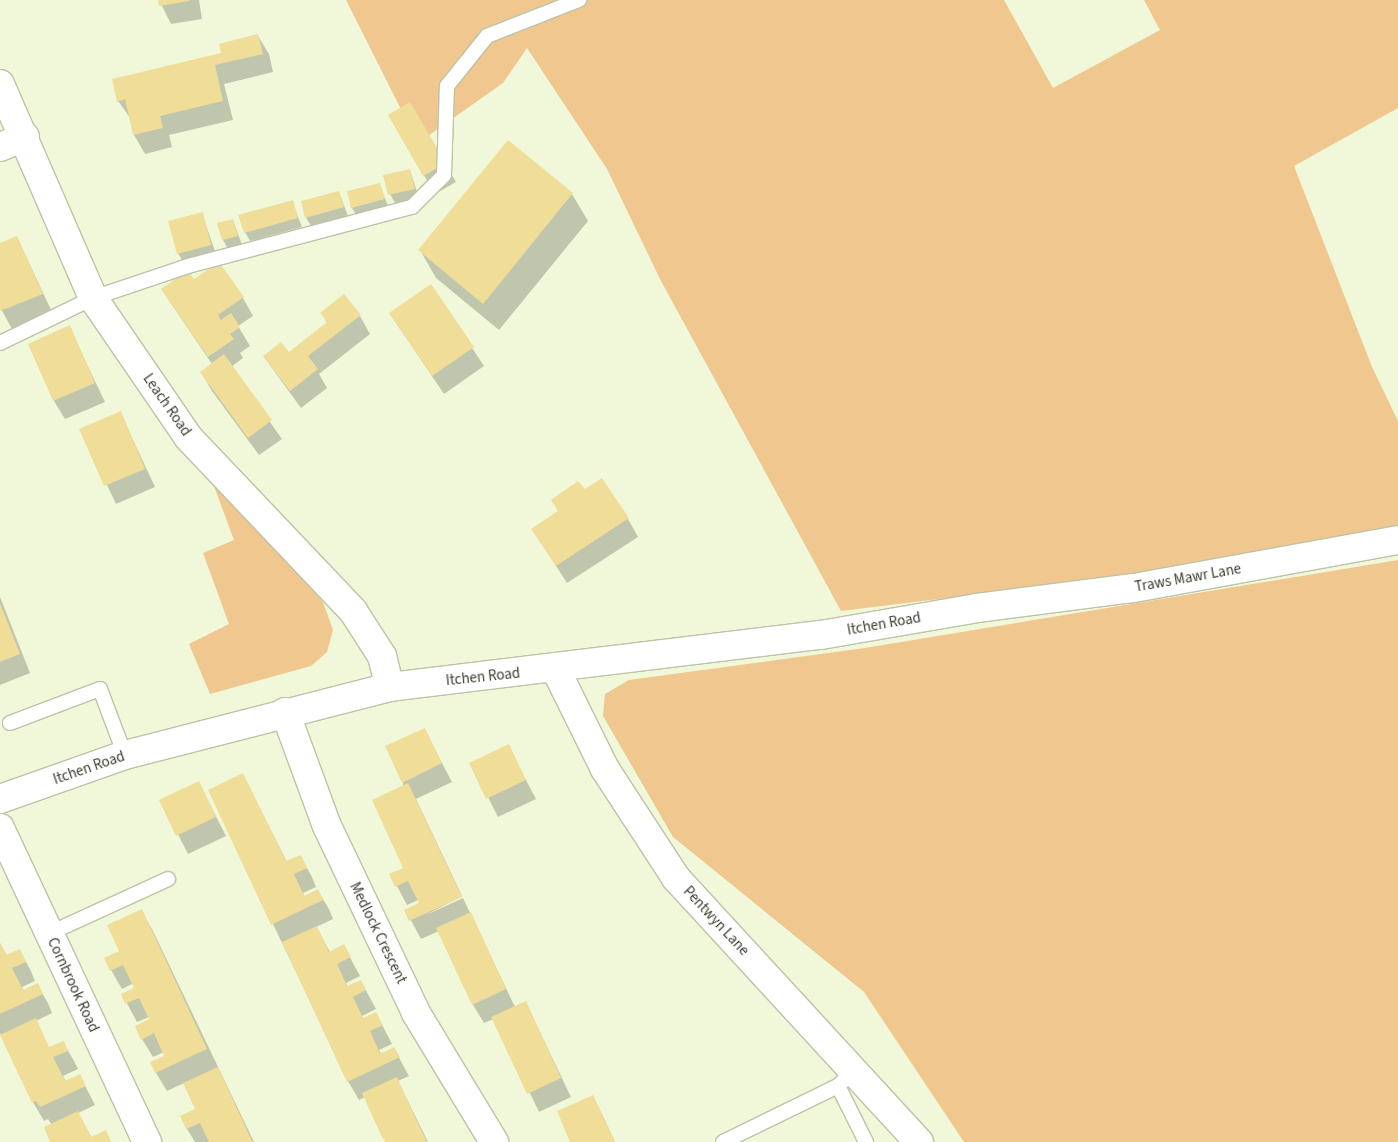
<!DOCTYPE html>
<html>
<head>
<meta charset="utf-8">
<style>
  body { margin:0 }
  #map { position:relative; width:1398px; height:1142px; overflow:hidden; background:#f1f8d9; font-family:"Source Sans 3",sans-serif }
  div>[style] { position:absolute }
  .green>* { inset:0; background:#efc78f }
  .shadow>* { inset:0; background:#0003 }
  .building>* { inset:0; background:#efdd98 }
  .roads { filter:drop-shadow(1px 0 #bdc3a6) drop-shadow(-1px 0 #bdc3a6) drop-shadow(0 1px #bdc3a6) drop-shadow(0 -1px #bdc3a6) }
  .service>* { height:14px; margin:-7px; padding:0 7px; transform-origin:7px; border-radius:7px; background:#fff }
  .minor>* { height:28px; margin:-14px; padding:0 14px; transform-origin:14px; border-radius:14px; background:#fff }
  span { translate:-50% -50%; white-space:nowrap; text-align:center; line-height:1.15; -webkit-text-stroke:5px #fff; paint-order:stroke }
  .street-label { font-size:15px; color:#3a3c30 }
</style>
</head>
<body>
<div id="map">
  <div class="green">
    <i style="clip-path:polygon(346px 0,1004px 0,1053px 88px,1160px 30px,1144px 0,1398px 0,1398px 108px,1294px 166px,1372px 367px,1398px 421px,1398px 525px,1135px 575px,841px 611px,661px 281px,607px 169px,527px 48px,503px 83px,418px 143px)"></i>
    <i style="clip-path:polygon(211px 478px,323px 602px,333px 630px,327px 652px,311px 666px,210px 694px,189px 644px,229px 624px,203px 553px,234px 540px)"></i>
    <i style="clip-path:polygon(1398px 560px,1398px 1142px,964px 1142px,864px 992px,673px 837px,603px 716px,605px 694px,629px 680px,865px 648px)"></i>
  </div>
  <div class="shadow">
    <i style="clip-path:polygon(159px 0,199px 0,202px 19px,171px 24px)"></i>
    <i style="clip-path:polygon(258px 36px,269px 54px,273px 72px,224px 84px,233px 120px,169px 135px,172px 147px,145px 154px,134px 135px,131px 119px,118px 101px)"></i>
    <i style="clip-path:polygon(410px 104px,456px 182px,435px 194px,389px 116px)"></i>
    <i style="clip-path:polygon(508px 142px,572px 194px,588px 221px,499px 330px,436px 278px,420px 250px)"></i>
    <i style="clip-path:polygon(410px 170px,419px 198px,395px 203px,390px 194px)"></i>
    <i style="clip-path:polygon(379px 184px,389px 208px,357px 216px,352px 208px)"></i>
    <i style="clip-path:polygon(339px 192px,348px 216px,312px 227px,306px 218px)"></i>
    <i style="clip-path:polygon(292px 201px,302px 227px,250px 241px,245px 232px)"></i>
    <i style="clip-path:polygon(202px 214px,216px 254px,183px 262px,178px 253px)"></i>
    <i style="clip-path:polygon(233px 220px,242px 245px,228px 249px,223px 240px)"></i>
    <i style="clip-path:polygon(17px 237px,52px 312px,12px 329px,0 307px,0 245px)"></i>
    <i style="clip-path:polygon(194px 281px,243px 298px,253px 316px,238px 326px,250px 346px,240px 353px,243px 358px,231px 367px,282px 439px,259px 455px,212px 391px,201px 372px,212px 364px,162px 290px)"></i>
    <i style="clip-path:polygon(431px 286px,484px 366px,444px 394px,390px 314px)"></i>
    <i style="clip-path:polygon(322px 314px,360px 316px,370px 334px,319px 374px,327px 388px,301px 408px,264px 357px,288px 354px,327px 323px)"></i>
    <i style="clip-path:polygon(69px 327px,105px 402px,65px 419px,54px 401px)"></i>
    <i style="clip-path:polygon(120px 412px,155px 487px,116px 504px,81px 430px)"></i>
    <i style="clip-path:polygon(585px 491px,628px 519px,638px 537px,567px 583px,533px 530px)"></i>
    <i style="clip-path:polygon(0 597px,30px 673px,0 685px)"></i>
    <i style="clip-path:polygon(424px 729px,452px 782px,416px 799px,462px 896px,424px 916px,463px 898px,515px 1007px,526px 1003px,571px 1097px,539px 1112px,494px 1019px,484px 1023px,473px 1005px,439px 931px,421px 939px,406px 911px,420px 904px,418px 900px,407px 905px,391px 875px,405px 868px,403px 782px)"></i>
    <i style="clip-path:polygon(508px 746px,536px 799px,498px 817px,471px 764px)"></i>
    <i style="clip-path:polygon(243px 775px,287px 862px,300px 856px,311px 875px,316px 887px,303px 893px,305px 897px,318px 891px,329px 909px,333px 919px,316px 927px,330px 952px,344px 946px,354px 965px,360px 976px,346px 983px,348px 987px,361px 981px,371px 1000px,376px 1009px,362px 1016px,364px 1019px,376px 1013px,392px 1044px,379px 1050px,381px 1054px,394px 1048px,404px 1067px,409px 1076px,398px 1081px,428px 1142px,387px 1142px,365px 1097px,359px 1100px,348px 1081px,273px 924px)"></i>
    <i style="clip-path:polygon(199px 783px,226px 836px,188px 854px,161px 801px)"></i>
    <i style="clip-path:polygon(141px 911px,152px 929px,254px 1142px,195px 1142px,187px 1129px,197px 1109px,184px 1083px,167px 1091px,156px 1073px,152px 1062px,166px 1056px,164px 1052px,153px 1057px,142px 1039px,150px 1020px,149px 1017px,137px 1022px,122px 994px,136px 988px,134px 983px,122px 989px,111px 970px)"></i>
    <i style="clip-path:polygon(0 943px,7px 956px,19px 950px,30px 969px,35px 981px,22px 987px,24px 991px,37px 985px,48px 1003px,52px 1013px,36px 1021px,50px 1053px,63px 1042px,74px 1061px,78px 1069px,63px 1076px,66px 1082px,80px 1076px,95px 1105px,78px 1113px,92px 1138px,105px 1132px,111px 1142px,52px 1142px,52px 1125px,48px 1119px,44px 1121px,33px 1102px,0 1033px)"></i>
    <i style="clip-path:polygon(593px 1097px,603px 1116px,615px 1142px,572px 1142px)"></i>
  </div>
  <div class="building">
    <i style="clip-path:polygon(158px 0,189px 0,189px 1px,159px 6px)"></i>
    <i style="clip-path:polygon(258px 34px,263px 54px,215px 65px,223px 101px,160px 116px,163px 128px,133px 135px,125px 99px,117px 102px,112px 79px,221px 53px,219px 44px)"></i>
    <i style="clip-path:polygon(410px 102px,446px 163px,423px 176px,388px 115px)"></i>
    <i style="clip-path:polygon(508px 140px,573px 193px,483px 304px,418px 250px)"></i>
    <i style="clip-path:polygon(410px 169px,415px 189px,388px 195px,383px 175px)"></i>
    <i style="clip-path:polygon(380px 183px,385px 199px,351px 208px,347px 191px)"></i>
    <i style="clip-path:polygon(339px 191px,344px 207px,305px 218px,301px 201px)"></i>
    <i style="clip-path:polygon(293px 200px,298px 218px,244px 233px,238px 215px)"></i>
    <i style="clip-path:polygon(203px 212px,211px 245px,177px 254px,168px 221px)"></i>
    <i style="clip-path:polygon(233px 219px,238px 236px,222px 240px,217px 223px)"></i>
    <i style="clip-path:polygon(17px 236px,43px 294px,0 311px,0 243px)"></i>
    <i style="clip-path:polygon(219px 262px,244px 297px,218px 315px,221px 320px,231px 313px,240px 327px,230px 334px,234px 339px,208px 357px,161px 289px,188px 270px,194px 279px)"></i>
    <i style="clip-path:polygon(431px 284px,474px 347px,432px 376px,389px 313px)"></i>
    <i style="clip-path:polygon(344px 294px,361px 315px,308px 356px,318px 369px,290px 391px,263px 356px,281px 342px,289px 352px,327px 322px,320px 313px)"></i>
    <i style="clip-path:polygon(70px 325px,95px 383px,53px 401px,28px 344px)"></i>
    <i style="clip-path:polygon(224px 354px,272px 420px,248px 438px,200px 372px)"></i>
    <i style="clip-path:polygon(121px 411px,145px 469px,104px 486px,79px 429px)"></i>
    <i style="clip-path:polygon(602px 478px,629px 518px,556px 566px,531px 529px,558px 511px,551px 500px,578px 481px,585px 489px)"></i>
    <i style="clip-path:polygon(0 603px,20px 654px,0 662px)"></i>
    <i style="clip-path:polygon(425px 728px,442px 763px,402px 783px,385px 746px)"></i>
    <i style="clip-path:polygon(509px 744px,526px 780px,486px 799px,469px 763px)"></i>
    <i style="clip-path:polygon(243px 773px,286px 861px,301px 855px,307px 868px,294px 874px,304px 896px,318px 889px,323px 900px,271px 925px,208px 790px)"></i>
    <i style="clip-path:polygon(199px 781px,216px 817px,176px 836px,159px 800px)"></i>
    <i style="clip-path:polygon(408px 783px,462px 897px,409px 921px,404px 910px,419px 903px,408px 881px,395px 887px,389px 874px,403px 868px,372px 800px)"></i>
    <i style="clip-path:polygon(142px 909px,207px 1049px,155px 1073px,150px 1062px,164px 1056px,154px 1033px,141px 1040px,135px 1026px,149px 1019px,139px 998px,125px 1004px,121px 994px,134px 988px,123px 965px,110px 971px,104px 958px,119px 951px,107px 925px)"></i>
    <i style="clip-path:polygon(471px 912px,506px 989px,472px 1005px,436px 928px)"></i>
    <i style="clip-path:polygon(317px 926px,329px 952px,344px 944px,351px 957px,337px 964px,347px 986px,361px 980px,366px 990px,353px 997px,363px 1018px,376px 1012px,383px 1025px,370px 1031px,380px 1054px,394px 1047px,400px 1057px,347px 1082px,282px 942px)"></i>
    <i style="clip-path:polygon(0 943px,6px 955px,20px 949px,26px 962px,12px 968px,23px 990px,38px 983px,43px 994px,0 1014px)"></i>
    <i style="clip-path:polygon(526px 1001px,561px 1078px,527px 1094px,491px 1017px)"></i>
    <i style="clip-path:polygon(36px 1018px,49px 1047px,64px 1041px,68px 1051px,53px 1057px,65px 1081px,80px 1074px,86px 1086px,40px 1107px,36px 1101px,32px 1103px,0 1035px)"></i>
    <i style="clip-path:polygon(218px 1067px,251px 1139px,253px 1142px,209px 1142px,200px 1123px,186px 1129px,180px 1116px,195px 1109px,183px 1083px)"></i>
    <i style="clip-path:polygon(397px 1077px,415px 1117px,427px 1142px,385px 1142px,380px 1133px,362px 1093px)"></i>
    <i style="clip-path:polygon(593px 1095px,615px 1142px,570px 1142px,557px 1111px)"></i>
    <i style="clip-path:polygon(78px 1111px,91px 1137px,106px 1130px,111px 1142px,50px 1142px,44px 1127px)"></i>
  </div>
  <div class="roads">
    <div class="service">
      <i style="left:0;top:343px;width:103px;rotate:-25.8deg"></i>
      <i style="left:93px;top:298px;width:100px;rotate:-18.6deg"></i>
      <i style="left:188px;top:266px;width:232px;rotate:-14.8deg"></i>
      <i style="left:412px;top:207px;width:45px;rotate:-45deg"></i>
      <i style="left:444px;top:175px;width:89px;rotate:-88.1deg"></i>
      <i style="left:447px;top:86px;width:64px;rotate:-51.3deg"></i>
      <i style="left:487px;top:36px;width:99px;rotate:-21.4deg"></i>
      <i style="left:10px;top:723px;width:96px;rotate:-20.7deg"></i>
      <i style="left:100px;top:689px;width:71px;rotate:69.3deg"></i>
      <i style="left:48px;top:934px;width:132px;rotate:-24.6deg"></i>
      <i style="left:838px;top:1086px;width:63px;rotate:63.4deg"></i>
      <i style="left:723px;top:1142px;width:128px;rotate:-26deg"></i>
      <i style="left:838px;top:1086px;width:24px;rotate:-45deg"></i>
    </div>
    <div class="minor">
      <i style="left:0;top:84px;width:233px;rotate:66.5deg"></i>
      <i style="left:93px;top:298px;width:168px;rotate:55.6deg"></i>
      <i style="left:188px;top:437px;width:240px;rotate:46.5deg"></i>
      <i style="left:353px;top:611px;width:54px;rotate:57.2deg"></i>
      <i style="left:382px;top:656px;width:32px;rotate:76deg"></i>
      <i style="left:0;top:147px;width:27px;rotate:-22deg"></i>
      <i style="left:556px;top:670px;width:110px;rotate:63.7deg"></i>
      <i style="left:605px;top:769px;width:130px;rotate:56.9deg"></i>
      <i style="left:676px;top:878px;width:359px;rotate:47.4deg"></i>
      <i style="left:285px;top:712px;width:121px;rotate:69.8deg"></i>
      <i style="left:327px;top:826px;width:207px;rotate:64.5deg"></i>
      <i style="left:416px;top:1013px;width:151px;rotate:58.8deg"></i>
      <i style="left:0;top:799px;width:133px;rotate:-19.4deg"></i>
      <i style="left:125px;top:755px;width:274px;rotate:-14.4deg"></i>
      <i style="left:390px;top:687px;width:434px;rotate:-6.9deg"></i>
      <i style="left:821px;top:635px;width:158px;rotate:-9.8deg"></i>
      <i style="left:977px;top:608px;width:158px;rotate:-7.3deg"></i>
      <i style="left:1134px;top:588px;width:268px;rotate:-10.3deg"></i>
      <i style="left:0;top:828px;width:347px;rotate:64.9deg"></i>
    </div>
  </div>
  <div class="street-label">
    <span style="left:167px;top:405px;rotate:55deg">Leach Road</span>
    <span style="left:1188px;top:578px;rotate:-10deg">Traws Mawr Lane</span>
    <span style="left:884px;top:624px;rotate:-10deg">Itchen Road</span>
    <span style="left:483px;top:677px;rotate:-6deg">Itchen Road</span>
    <span style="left:89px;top:768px;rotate:-19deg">Itchen Road</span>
    <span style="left:716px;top:921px;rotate:47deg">Pentwyn Lane</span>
    <span style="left:378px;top:933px;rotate:64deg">Medlock Crescent</span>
    <span style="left:73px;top:985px;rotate:65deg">Cornbrook Road</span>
  </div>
</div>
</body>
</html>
